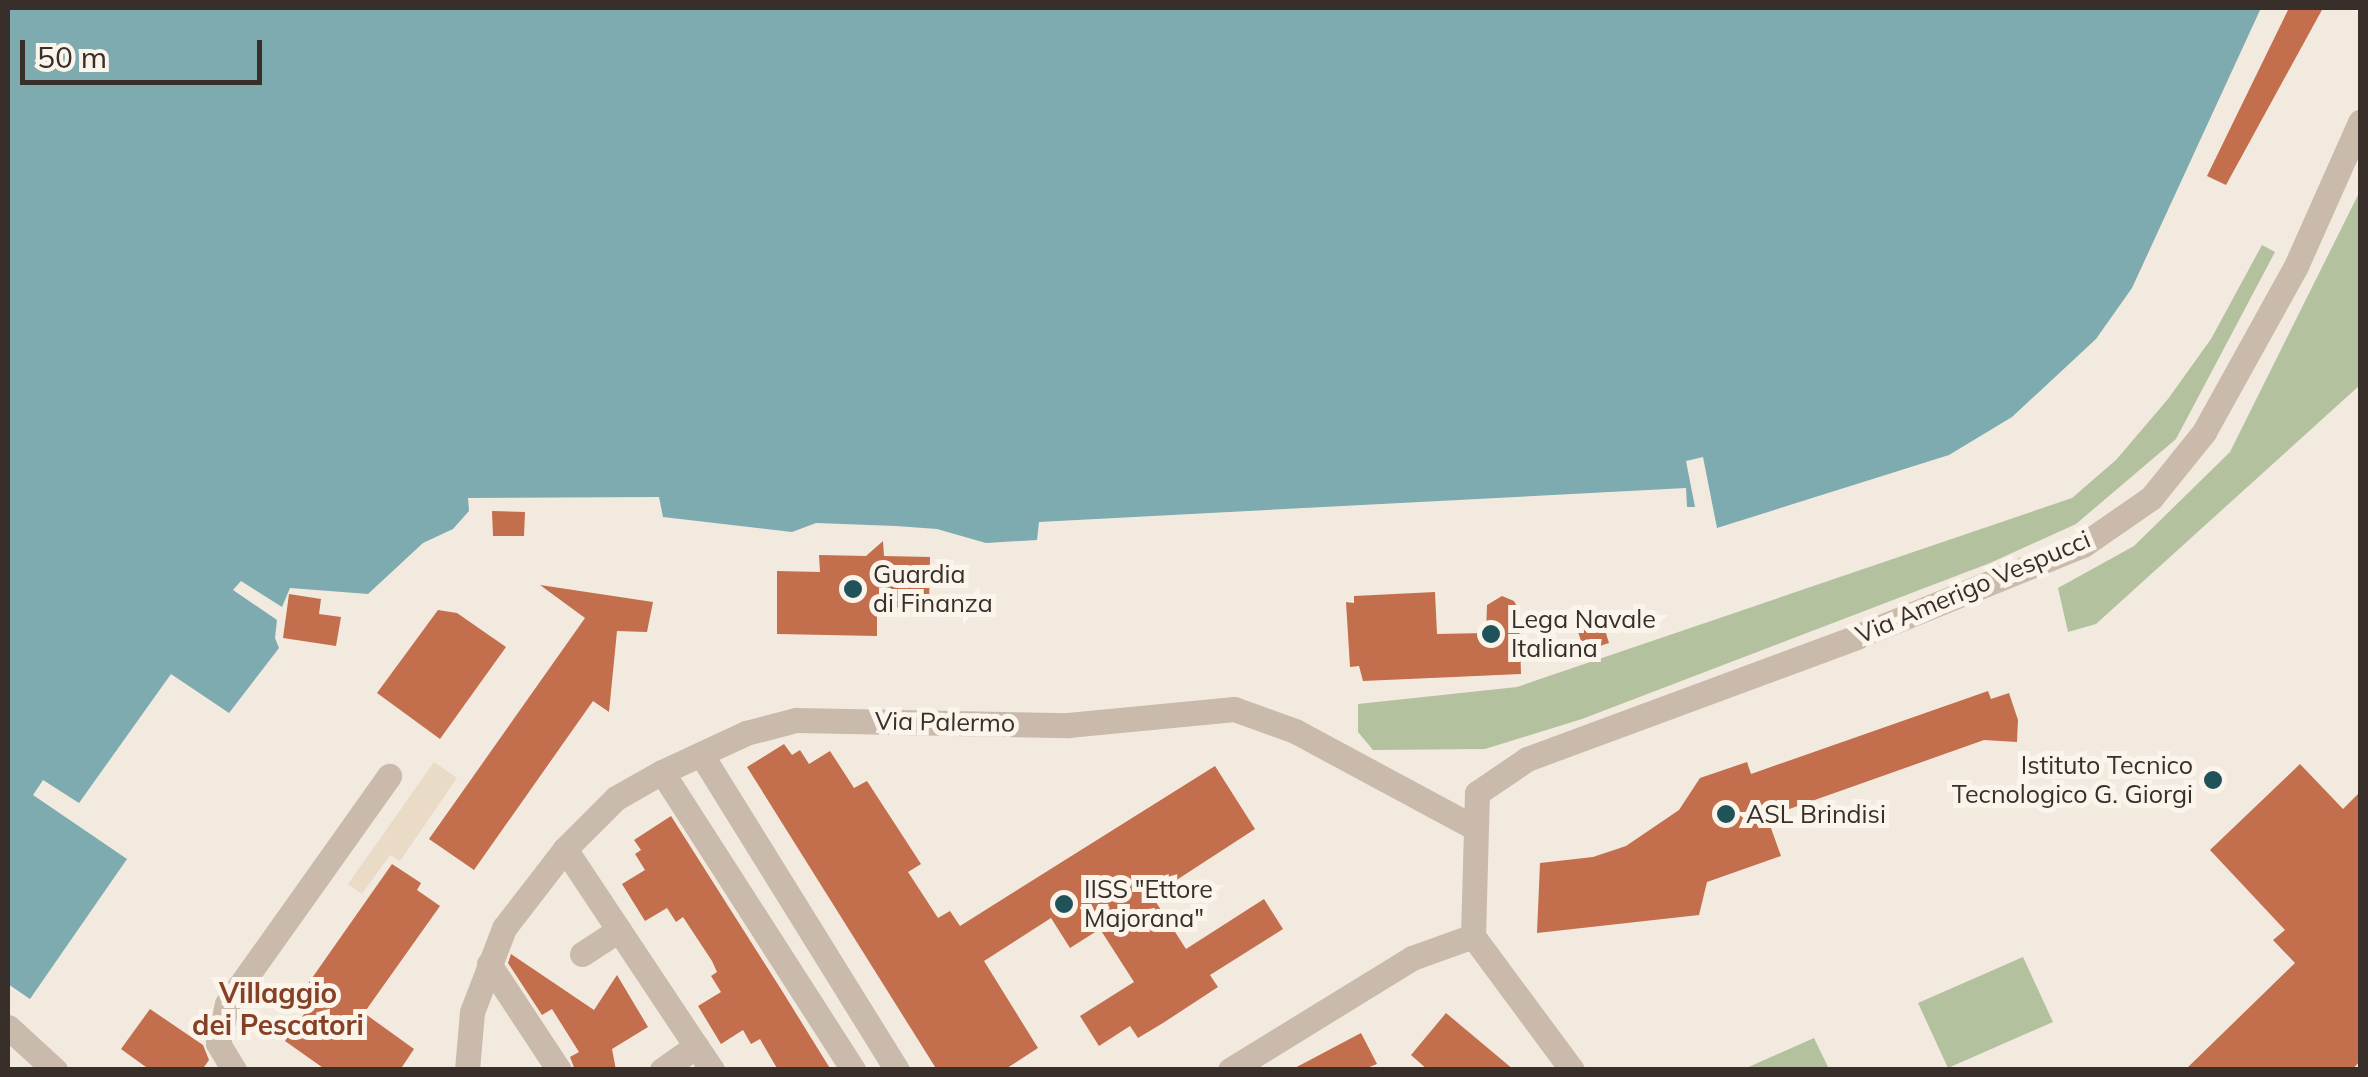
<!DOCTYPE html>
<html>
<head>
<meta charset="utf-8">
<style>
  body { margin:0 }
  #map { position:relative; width:2368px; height:1077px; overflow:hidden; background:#f2eadf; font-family:Mulish,sans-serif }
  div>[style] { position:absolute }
  .green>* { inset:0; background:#b4c19f }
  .plaza>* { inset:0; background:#eadbc6 }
  .water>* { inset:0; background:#7eabaf }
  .building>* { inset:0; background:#c36e4c }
  .minor>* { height:25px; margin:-12.5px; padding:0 12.5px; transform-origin:12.5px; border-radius:12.5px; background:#cabaab }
  .dots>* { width:28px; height:28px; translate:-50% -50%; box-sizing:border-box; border:5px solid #faf4eb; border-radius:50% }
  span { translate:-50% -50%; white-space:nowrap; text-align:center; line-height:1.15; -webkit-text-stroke:10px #faf4eb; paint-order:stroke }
  .poi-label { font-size:25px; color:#382f2a }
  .left { translate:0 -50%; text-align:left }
  .right { translate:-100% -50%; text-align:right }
  .street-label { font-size:25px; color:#382f2a }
  .neighbourhood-label { font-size:28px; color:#854025; font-weight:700 }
  .frame { position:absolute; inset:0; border:10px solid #382f2a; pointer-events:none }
  .scale { position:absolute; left:20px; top:40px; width:242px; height:45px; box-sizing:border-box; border:5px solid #382f2a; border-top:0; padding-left:12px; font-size:30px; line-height:35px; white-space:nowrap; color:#382f2a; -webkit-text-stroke:8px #faf4eb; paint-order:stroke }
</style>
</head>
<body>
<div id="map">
  <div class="green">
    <i style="clip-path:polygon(2360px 191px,2360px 385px,2096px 624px,2068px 632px,2058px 588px,2134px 546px,2230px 452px)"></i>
    <i style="clip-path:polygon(2262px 245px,2275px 252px,2176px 439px,2076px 524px,1990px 563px,1582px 719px,1485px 749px,1373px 750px,1358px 732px,1358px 704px,1517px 687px,2072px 498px,2116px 460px,2168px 399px,2211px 339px)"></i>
    <i style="clip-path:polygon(2023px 957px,2053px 1022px,1948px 1068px,1918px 1003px)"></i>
    <i style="clip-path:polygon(1814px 1038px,1829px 1069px,1744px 1069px)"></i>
  </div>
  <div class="plaza">
    <i style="clip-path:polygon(434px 762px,457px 778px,400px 861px,390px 855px,362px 894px,348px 884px)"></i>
  </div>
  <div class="water">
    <i style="clip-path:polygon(8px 8px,2261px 8px,2132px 288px,2096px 339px,2012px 417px,1949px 455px,1717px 528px,1703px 457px,1686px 461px,1695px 507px,1687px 507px,1686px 488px,1039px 522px,1037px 540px,986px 543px,937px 529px,896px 526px,816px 523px,792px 532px,663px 517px,659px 497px,468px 498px,469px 511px,453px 529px,423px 543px,368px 594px,290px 588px,282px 607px,241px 581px,233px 590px,277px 620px,275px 638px,279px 648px,229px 713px,171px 674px,79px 803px,43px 780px,33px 795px,127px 859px,30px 999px,8px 984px)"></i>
  </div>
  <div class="building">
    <i style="clip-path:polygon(2289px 8px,2323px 8px,2226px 185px,2207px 176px)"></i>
    <i style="clip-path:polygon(492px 511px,525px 512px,524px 536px,493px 536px)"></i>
    <i style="clip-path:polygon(883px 541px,884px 556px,930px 557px,929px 608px,877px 607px,877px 636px,777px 634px,777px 571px,820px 572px,819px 555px,866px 556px)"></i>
    <i style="clip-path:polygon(540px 585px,653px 602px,647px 632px,617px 631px,609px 712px,593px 701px,474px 870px,429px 839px,585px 618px)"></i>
    <i style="clip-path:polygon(1435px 592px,1437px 634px,1486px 633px,1487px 605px,1502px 596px,1514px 601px,1519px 610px,1521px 674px,1363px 681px,1359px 666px,1350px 667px,1346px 602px,1354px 603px,1354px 596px)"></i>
    <i style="clip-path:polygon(289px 594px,321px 599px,319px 614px,341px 617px,336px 646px,283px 638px)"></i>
    <i style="clip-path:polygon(438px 610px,457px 613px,506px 647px,440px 739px,377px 693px)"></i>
    <i style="clip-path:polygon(1601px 617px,1609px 643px,1584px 651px,1576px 625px)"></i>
    <i style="clip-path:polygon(1988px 691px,1991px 699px,2009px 693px,2018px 720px,2017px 742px,1984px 740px,1767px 817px,1781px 856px,1707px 882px,1699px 915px,1537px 933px,1540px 863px,1593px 857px,1626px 846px,1679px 810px,1700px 778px,1747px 762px,1751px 774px)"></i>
    <i style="clip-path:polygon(784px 744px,792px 755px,800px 750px,809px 764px,830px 751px,854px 788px,867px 781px,921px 864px,908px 872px,938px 918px,950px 911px,960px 926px,1215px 766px,1255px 829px,1152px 896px,1186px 949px,1264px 899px,1283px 929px,1210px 975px,1218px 987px,1163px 1023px,1138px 1038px,1130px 1026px,1099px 1046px,1080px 1016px,1134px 982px,1100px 929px,1070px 948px,1051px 918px,984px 961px,1038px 1048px,1004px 1070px,937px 1070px,747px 767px)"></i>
    <i style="clip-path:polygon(2300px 764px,2343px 809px,2360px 792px,2360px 1061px,2352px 1070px,2185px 1070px,2295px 963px,2273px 940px,2285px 930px,2210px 850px)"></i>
    <i style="clip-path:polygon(671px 816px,784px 994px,831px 1070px,778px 1070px,760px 1039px,751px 1044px,743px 1030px,721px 1044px,698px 1006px,721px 992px,711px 976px,717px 972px,712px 961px,683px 917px,676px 922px,667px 908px,645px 921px,622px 884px,645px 870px,635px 854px,641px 850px,634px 840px)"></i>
    <i style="clip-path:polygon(392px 864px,421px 883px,417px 890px,440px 906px,364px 1013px,414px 1049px,400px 1070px,326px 1070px,285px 1041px,317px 996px,305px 988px)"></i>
    <i style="clip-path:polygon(511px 954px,594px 1010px,617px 975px,648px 1027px,612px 1049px,616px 1070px,575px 1070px,570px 1057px,579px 1052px,552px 1009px,542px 1015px,508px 963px)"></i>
    <i style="clip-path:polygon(150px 1009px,203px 1045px,209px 1060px,202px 1070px,150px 1070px,121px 1049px)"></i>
    <i style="clip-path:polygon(1446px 1013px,1514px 1070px,1428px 1070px,1411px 1055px)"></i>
    <i style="clip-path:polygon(1361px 1033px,1377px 1064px,1362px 1070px,1291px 1070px)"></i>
  </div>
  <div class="minor">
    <i style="left:701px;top:754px;width:372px;rotate:58.2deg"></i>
    <i style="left:662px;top:772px;width:354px;rotate:57.3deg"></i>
    <i style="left:565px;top:849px;width:237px;rotate:56.4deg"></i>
    <i style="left:696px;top:1046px;width:42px;rotate:144.8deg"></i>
    <i style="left:582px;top:954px;width:44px;rotate:-33deg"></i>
    <i style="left:489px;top:964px;width:127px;rotate:56.6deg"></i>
    <i style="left:8px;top:1027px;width:64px;rotate:42.5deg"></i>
    <i style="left:696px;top:1046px;width:29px;rotate:56deg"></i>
    <i style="left:234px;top:1070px;width:31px;rotate:-121deg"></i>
    <i style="left:218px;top:1043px;width:40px;rotate:-77deg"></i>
    <i style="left:227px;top:1004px;width:280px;rotate:-54.6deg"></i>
    <i style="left:467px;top:1070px;width:58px;rotate:-85.1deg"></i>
    <i style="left:472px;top:1012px;width:90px;rotate:-69.1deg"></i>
    <i style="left:504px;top:928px;width:100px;rotate:-52.3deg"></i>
    <i style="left:565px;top:849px;width:72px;rotate:-45deg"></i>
    <i style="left:616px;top:798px;width:53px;rotate:-29.5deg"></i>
    <i style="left:662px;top:772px;width:93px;rotate:-24.9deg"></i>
    <i style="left:746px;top:733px;width:52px;rotate:-14.6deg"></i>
    <i style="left:796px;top:720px;width:272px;rotate:1.1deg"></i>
    <i style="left:1068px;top:725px;width:167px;rotate:-5.5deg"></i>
    <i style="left:1234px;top:709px;width:65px;rotate:19.8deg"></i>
    <i style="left:1295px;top:731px;width:202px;rotate:28.3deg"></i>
    <i style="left:1230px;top:1070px;width:214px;rotate:-31.6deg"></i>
    <i style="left:1412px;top:958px;width:65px;rotate:-19.8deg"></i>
    <i style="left:1572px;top:1070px;width:167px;rotate:-126.5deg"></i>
    <i style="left:1473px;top:936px;width:143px;rotate:-88.4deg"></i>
    <i style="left:1477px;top:793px;width:60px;rotate:-34.2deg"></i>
    <i style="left:1527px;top:759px;width:351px;rotate:-20.3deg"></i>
    <i style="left:1856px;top:637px;width:245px;rotate:-22.1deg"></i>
    <i style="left:2083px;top:545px;width:83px;rotate:-34.7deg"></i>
    <i style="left:2151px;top:498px;width:85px;rotate:-51.2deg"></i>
    <i style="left:2204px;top:432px;width:190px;rotate:-61deg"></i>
    <i style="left:2296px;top:266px;width:158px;rotate:-66deg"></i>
  </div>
  <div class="dots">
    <i style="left:853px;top:589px;background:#205359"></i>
    <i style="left:1491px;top:634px;background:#205359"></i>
    <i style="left:2213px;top:780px;background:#205359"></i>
    <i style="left:1726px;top:814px;background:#205359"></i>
    <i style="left:1064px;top:904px;background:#205359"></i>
  </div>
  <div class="poi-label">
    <span class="left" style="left:873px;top:589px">Guardia<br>di Finanza</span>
    <span class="left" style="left:1511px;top:634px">Lega Navale<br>Italiana</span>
    <span class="right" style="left:2193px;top:780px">Istituto Tecnico<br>Tecnologico G. Giorgi</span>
    <span class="left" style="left:1746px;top:814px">ASL Brindisi</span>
    <span class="left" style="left:1084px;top:904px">IISS "Ettore<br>Majorana"</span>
  </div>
  <div class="street-label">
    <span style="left:1973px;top:587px;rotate:-23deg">Via Amerigo Vespucci</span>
    <span style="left:945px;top:722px;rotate:1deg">Via Palermo</span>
  </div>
  <div class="neighbourhood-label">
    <span style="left:278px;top:1009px">Villaggio<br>dei Pescatori</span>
  </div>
  <div class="frame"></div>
  <div class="scale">50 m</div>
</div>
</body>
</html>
